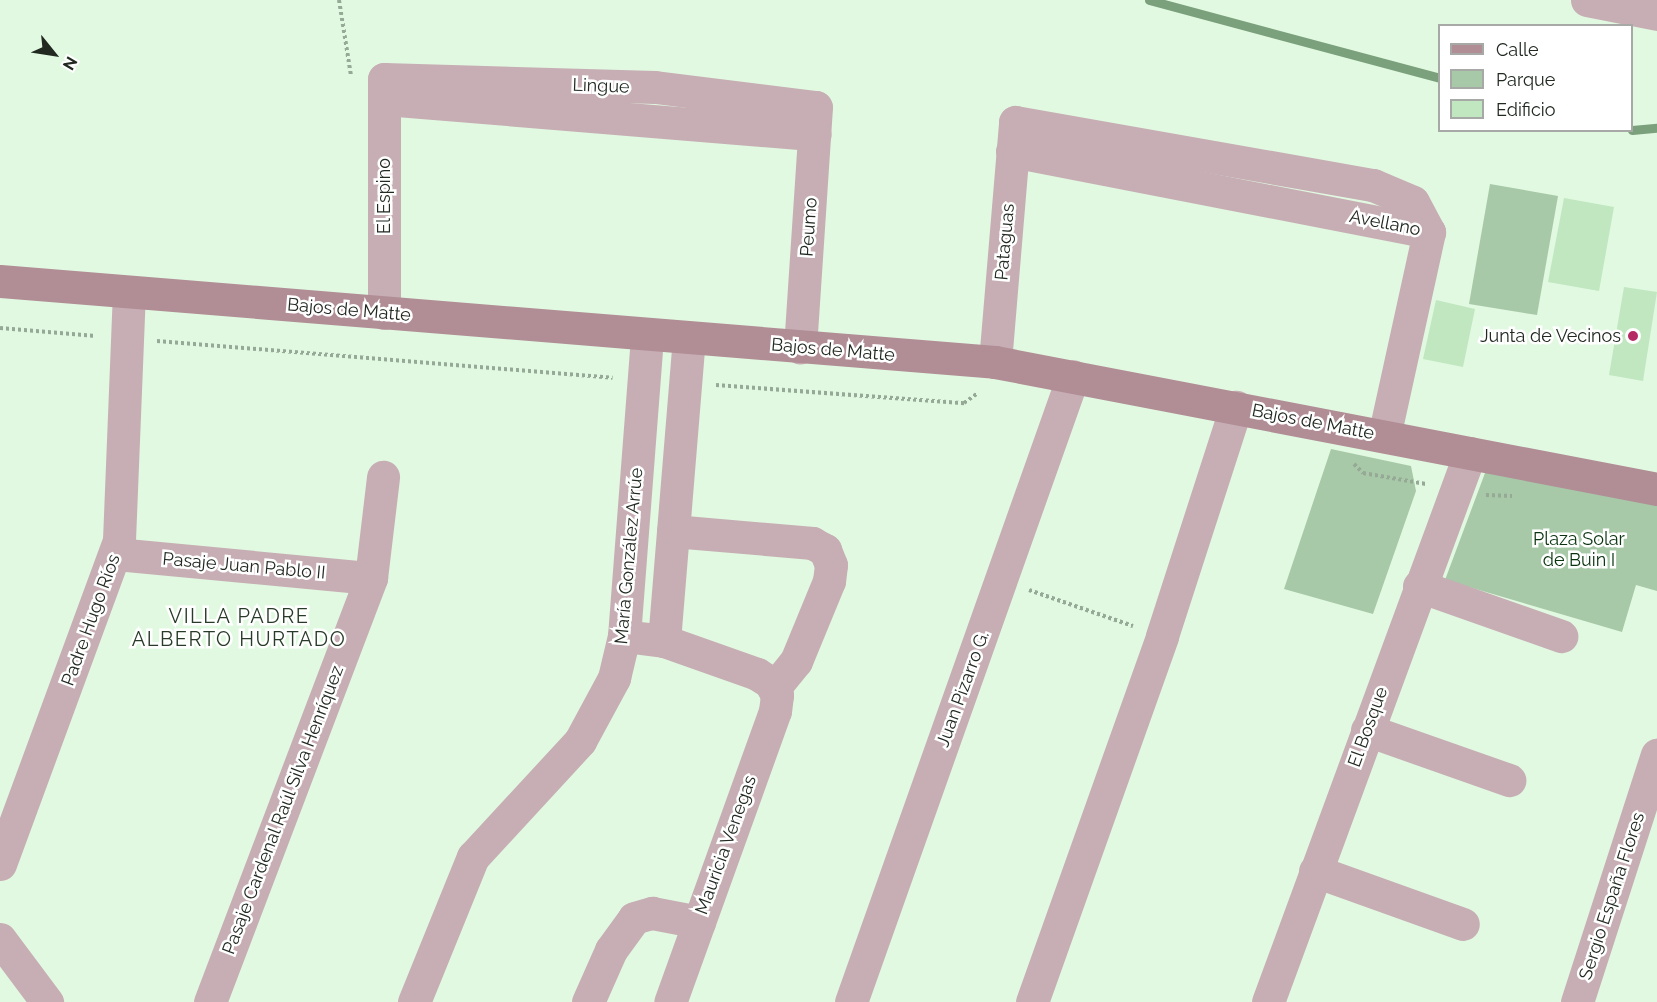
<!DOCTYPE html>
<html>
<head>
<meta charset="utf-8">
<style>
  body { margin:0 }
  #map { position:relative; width:1657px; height:1002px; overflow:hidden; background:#e1f9e1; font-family:Raleway,sans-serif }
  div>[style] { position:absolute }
  .green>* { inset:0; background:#a7c9a8 }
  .stream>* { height:9px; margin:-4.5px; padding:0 4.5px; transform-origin:4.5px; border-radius:4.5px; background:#7ba07c }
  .building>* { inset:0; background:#c0e7c0 }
  .path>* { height:4px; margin-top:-2px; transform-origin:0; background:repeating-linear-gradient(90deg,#96a896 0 3px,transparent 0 6px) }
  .minor>* { height:33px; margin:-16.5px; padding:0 16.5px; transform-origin:16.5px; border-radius:16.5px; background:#c7aeb4 }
  .tertiary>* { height:33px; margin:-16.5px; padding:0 16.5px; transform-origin:16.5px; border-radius:16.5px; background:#c7aeb4 }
  .secondary>* { height:33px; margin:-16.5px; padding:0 16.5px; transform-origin:16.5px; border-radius:16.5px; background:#b18d96 }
  .dots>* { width:16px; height:16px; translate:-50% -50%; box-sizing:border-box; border:3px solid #fff; border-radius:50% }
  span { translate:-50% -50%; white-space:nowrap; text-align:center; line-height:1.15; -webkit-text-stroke:5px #fff; paint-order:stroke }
  .street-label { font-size:18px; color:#212921 }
  .poi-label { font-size:18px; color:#212921 }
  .right { translate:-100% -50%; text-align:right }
  .park-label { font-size:18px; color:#09340f }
  .neighbourhood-label { font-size:20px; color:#283b28; letter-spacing:1.5px }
  .legend { position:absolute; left:1438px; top:24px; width:195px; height:108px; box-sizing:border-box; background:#fff; border:2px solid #a6a9a6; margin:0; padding:8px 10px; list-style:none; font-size:18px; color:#212921 }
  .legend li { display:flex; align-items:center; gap:12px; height:30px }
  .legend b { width:30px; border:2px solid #a6a9a6 }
  .north { position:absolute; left:24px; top:24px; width:60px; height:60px; -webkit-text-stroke:4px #fff; paint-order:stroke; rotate:120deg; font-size:16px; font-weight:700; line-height:24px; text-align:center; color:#212921 }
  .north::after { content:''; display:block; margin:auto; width:21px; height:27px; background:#212921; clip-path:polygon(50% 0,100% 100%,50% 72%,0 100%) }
</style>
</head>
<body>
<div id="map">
  <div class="green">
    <i style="clip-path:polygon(1490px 184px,1558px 196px,1537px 315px,1469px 304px)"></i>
    <i style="clip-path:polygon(1331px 449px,1411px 466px,1416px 491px,1373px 614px,1284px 589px)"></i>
    <i style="clip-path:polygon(1488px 465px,1657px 497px,1657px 591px,1636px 585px,1622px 632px,1445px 580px)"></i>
  </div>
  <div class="stream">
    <i style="left:1149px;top:0;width:301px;rotate:15deg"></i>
    <i style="left:1632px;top:130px;width:25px;rotate:-5deg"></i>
  </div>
  <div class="building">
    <i style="clip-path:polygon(1564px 198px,1614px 207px,1599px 291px,1548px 282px)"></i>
    <i style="clip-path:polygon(1624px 287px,1657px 292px,1643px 381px,1609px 375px)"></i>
    <i style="clip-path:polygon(1436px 300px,1475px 309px,1463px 367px,1423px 359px)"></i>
  </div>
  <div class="path">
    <i style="left:339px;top:0;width:77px;rotate:81deg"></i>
    <i style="left:0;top:328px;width:96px;rotate:4.8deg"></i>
    <i style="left:157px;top:341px;width:457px;rotate:4.6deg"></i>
    <i style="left:716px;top:385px;width:249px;rotate:4.2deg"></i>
    <i style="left:964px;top:403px;width:17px;rotate:-36deg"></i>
    <i style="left:1354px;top:464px;width:13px;rotate:45deg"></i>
    <i style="left:1363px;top:473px;width:64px;rotate:9.9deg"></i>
    <i style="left:1486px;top:495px;width:26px;rotate:2deg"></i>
    <i style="left:1029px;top:590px;width:110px;rotate:19.1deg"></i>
  </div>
  <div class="minor">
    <i style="left:397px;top:100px;width:419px;rotate:4.7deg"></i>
    <i style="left:1012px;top:151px;width:425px;rotate:11deg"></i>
    <i style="left:384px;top:313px;width:234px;rotate:-90deg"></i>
    <i style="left:384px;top:79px;width:271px;rotate:1.7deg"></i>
    <i style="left:655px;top:87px;width:162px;rotate:7.1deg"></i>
    <i style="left:816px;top:107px;width:241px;rotate:93.8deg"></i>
    <i style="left:995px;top:362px;width:241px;rotate:-85.2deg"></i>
    <i style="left:1015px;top:122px;width:364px;rotate:10deg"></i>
    <i style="left:1373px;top:185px;width:43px;rotate:23deg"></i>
    <i style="left:1413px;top:202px;width:34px;rotate:62deg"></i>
    <i style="left:1429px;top:232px;width:209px;rotate:102.4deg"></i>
    <i style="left:673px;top:531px;width:140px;rotate:4.9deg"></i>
    <i style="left:812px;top:543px;width:15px;rotate:28deg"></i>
    <i style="left:825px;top:550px;width:16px;rotate:68deg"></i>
    <i style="left:831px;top:565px;width:16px;rotate:97deg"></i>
    <i style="left:829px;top:581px;width:87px;rotate:112.4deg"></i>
    <i style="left:796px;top:661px;width:35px;rotate:129deg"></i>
    <i style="left:116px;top:554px;width:256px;rotate:5.4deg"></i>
    <i style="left:1419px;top:586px;width:151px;rotate:19.4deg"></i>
    <i style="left:624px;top:636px;width:40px;rotate:7.1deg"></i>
    <i style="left:664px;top:641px;width:99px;rotate:19.5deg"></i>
    <i style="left:757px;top:674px;width:15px;rotate:32deg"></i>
    <i style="left:770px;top:682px;width:15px;rotate:62deg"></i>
    <i style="left:777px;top:695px;width:16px;rotate:97deg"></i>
    <i style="left:775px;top:711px;width:309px;rotate:109.8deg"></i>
    <i style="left:664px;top:641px;width:304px;rotate:-85.3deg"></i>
    <i style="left:1367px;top:730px;width:151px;rotate:19.4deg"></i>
    <i style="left:0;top:864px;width:345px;rotate:-69.8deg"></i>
    <i style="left:119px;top:540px;width:248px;rotate:-87.7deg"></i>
    <i style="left:1315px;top:871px;width:157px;rotate:19.7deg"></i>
    <i style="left:0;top:939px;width:79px;rotate:53.3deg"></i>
    <i style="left:210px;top:1002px;width:454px;rotate:-69.2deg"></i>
    <i style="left:371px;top:578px;width:102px;rotate:-83.2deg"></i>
    <i style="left:414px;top:1002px;width:157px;rotate:-67.9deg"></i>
    <i style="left:473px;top:857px;width:158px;rotate:-47.3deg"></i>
    <i style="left:580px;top:741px;width:72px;rotate:-61.6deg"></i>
    <i style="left:614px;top:678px;width:43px;rotate:-76.6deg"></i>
    <i style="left:624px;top:636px;width:302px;rotate:-85.6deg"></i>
    <i style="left:588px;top:1002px;width:57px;rotate:-66.1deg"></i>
    <i style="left:611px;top:950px;width:39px;rotate:-54deg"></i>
    <i style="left:634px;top:918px;width:19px;rotate:-16deg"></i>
    <i style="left:652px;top:913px;width:48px;rotate:10.8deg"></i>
    <i style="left:851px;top:1002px;width:664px;rotate:-70.47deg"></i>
    <i style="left:1032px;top:1002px;width:388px;rotate:-70.4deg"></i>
    <i style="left:1162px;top:636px;width:241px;rotate:-72.1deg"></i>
    <i style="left:1268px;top:1002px;width:585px;rotate:-69.8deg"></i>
    <i style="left:1577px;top:1002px;width:260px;rotate:-72.1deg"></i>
  </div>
  <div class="tertiary">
    <i style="left:1587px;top:0;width:71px;rotate:11.3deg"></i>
  </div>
  <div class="secondary">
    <i style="left:0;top:281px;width:998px;rotate:4.65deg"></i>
    <i style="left:995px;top:362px;width:674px;rotate:10.86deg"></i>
  </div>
  <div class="dots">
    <i style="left:1633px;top:336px;background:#b62a63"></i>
  </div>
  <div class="street-label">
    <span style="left:601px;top:86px;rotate:2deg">Lingue</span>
    <span style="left:384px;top:196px;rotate:-90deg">El Espino</span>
    <span style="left:1385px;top:223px;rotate:11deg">Avellano</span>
    <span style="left:809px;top:227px;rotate:-86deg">Peumo</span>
    <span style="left:1005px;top:242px;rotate:-85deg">Pataguas</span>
    <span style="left:349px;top:310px;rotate:5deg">Bajos de Matte</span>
    <span style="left:833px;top:350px;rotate:5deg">Bajos de Matte</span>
    <span style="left:1313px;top:422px;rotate:11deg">Bajos de Matte</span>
    <span style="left:629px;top:556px;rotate:-85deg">María González Arrúe</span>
    <span style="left:244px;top:566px;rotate:5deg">Pasaje Juan Pablo II</span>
    <span style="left:91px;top:620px;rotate:-70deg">Padre Hugo Ríos</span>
    <span style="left:963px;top:689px;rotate:-70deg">Juan Pizarro G.</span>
    <span style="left:1368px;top:727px;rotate:-70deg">El Bosque</span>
    <span style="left:283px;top:810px;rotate:-69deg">Pasaje Cardenal Raúl Silva Henríquez</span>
    <span style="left:726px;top:845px;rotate:-70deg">Mauricia Venegas</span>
    <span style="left:1612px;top:896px;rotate:-72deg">Sergio España Flores</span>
  </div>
  <div class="poi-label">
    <span class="right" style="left:1621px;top:336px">Junta de Vecinos</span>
  </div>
  <div class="park-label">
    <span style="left:1579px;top:550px">Plaza Solar<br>de Buin I</span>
  </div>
  <div class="neighbourhood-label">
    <span style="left:239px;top:628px">VILLA PADRE<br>ALBERTO HURTADO</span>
  </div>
  <ul class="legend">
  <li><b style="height:8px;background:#b18d96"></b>Calle</li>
  <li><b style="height:16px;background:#a7c9a8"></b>Parque</li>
  <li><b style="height:16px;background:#c0e7c0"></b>Edificio</li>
  </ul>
  <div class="north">N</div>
</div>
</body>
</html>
